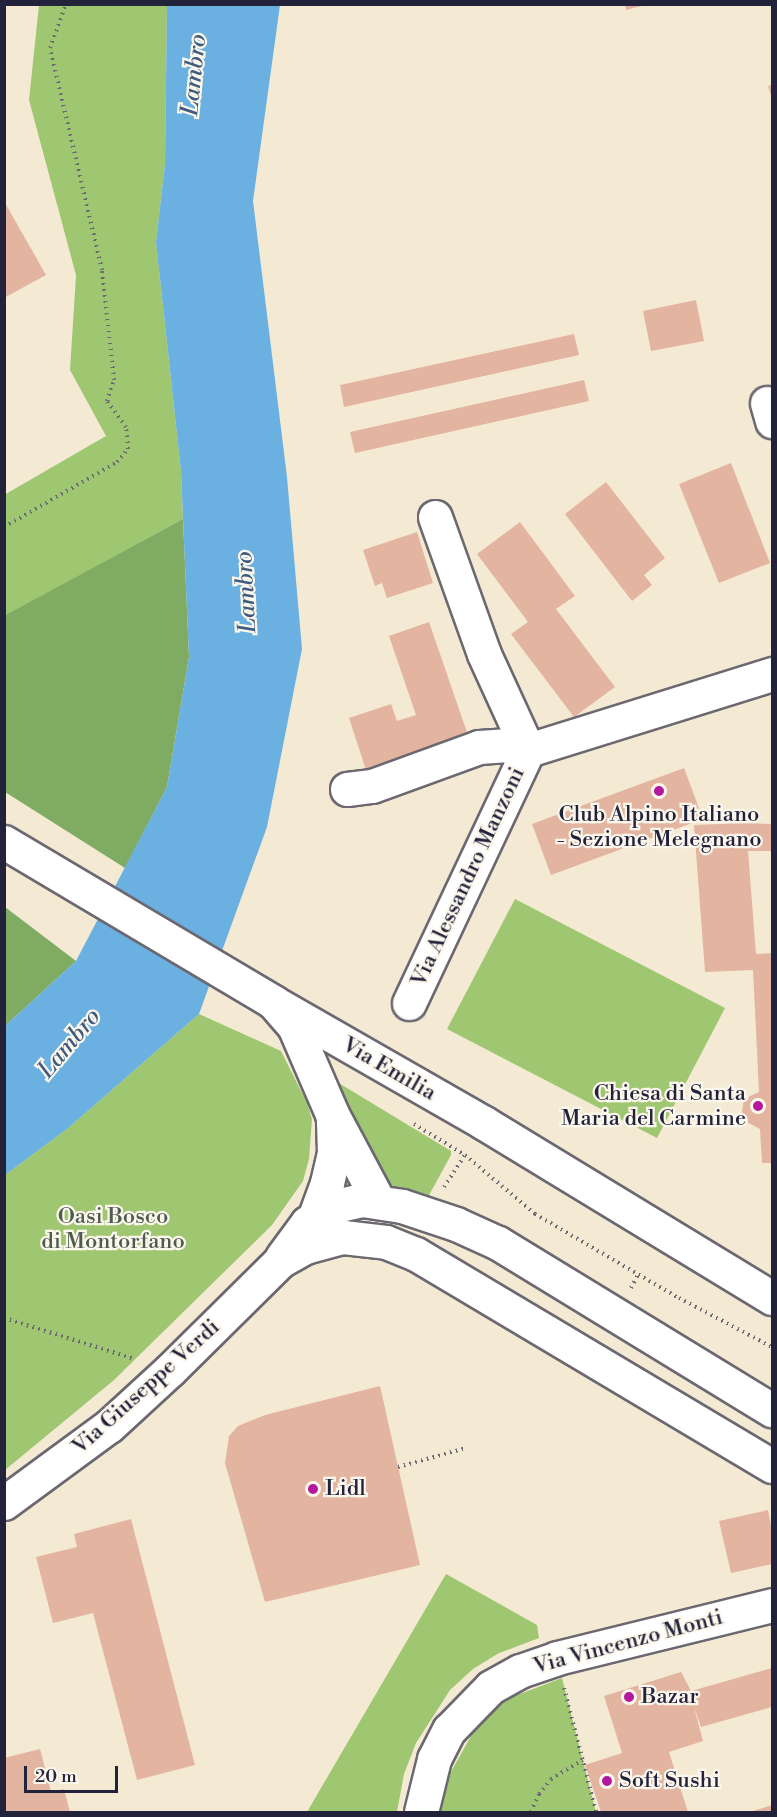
<!DOCTYPE html>
<html>
<head>
<meta charset="utf-8">
<style>
  body { margin:0 }
  #map { position:relative; width:777px; height:1817px; overflow:hidden; background:#f4ead4; font-family:"Libre Bodoni",serif }
  div>[style] { position:absolute }
  .green>* { inset:0; background:#9fc671 }
  .forest>* { inset:0; background:#7fab63 }
  .water>* { inset:0; background:#6ab0e0 }
  .building>* { inset:0; background:#e3b49f }
  .path>* { height:4px; margin-top:-2px; transform-origin:0; background:repeating-linear-gradient(90deg,#6c6871 0 1.5px,transparent 0 6px) }
  .roads { filter:drop-shadow(2px 0 #6c6871) drop-shadow(-2px 0 #6c6871) drop-shadow(0 2px #6c6871) drop-shadow(0 -2px #6c6871) }
  .minor>* { height:33px; margin:-16.5px; padding:0 16.5px; transform-origin:16.5px; border-radius:16.5px; background:#fff }
  .tertiary>* { height:33px; margin:-16.5px; padding:0 16.5px; transform-origin:16.5px; border-radius:16.5px; background:#fff }
  .dots>* { width:16px; height:16px; translate:-50% -50%; box-sizing:border-box; border:3px solid #fbf7ec; border-radius:50% }
  span { translate:-50% -50%; white-space:nowrap; text-align:center; line-height:1.15; -webkit-text-stroke:4.5px #fbf7ec; paint-order:stroke }
  .poi-label { font-size:22px; color:#22223b }
  .right { translate:-100% -50%; text-align:right }
  .left { translate:0 -50%; text-align:left }
  .street-label { font-size:22px; color:#22223b }
  .park-label { font-size:22px; color:#4e5b4e }
  .water-label { font-size:24px; color:#3f5b7d; font-style:italic }
  .frame { position:absolute; inset:0; border:6px solid #22223b; pointer-events:none }
  .scale { position:absolute; left:24px; top:1766px; width:94px; height:27px; box-sizing:border-box; border:3px solid #22223b; border-top:0; padding-left:8px; font-size:18px; line-height:21px; white-space:nowrap; color:#22223b; -webkit-text-stroke:4px #fbf7ec; paint-order:stroke }
</style>
</head>
<body>
<div id="map">
  <div class="green">
    <i style="clip-path:polygon(39px 5px,167px 5px,165px 164px,156px 242px,181px 471px,183px 519px,5px 616px,4px 495px,106px 436px,70px 370px,76px 275px,29px 100px)"></i>
    <i style="clip-path:polygon(515px 899px,725px 1008px,657px 1138px,447px 1029px)"></i>
    <i style="clip-path:polygon(199px 1014px,281px 1051px,307px 1103px,312px 1119px,309px 1159px,303px 1181px,272px 1225px,114px 1380px,5px 1470px,5px 1175px,67px 1129px)"></i>
    <i style="clip-path:polygon(337px 1082px,451px 1151px,451px 1155px,428px 1197px,371px 1184px)"></i>
    <i style="clip-path:polygon(446px 1574px,537px 1625px,539px 1638px,499px 1653px,473px 1669px,450px 1690px,416px 1743px,404px 1774px,397px 1812px,307px 1812px)"></i>
    <i style="clip-path:polygon(562px 1678px,596px 1812px,439px 1812px,448px 1777px,475px 1729px,507px 1699px)"></i>
  </div>
  <div class="forest">
    <i style="clip-path:polygon(183px 519px,189px 657px,167px 787px,125px 868px,5px 792px,4px 616px)"></i>
    <i style="clip-path:polygon(5px 907px,76px 961px,5px 1026px)"></i>
  </div>
  <div class="water">
    <i style="clip-path:polygon(167px 5px,280px 5px,253px 201px,287px 477px,302px 649px,267px 827px,199px 1014px,67px 1129px,5px 1175px,5px 1026px,76px 961px,167px 787px,189px 657px,181px 471px,156px 242px,165px 164px)"></i>
  </div>
  <div class="building">
    <i style="clip-path:polygon(625px 4px,646px 4px,646px 5px,626px 10px)"></i>
    <i style="clip-path:polygon(772px 85px,772px 99px,768px 86px)"></i>
    <i style="clip-path:polygon(4px 201px,46px 275px,4px 298px)"></i>
    <i style="clip-path:polygon(696px 300px,704px 341px,651px 351px,643px 311px)"></i>
    <i style="clip-path:polygon(574px 334px,579px 355px,344px 407px,340px 385px)"></i>
    <i style="clip-path:polygon(584px 380px,589px 401px,355px 453px,350px 432px)"></i>
    <i style="clip-path:polygon(731px 463px,770px 563px,719px 583px,679px 484px)"></i>
    <i style="clip-path:polygon(606px 482px,665px 558px,644px 575px,652px 585px,632px 601px,565px 514px)"></i>
    <i style="clip-path:polygon(520px 522px,575px 596px,556px 609px,615px 687px,574px 717px,511px 634px,528px 622px,477px 554px)"></i>
    <i style="clip-path:polygon(417px 532px,433px 583px,387px 598px,382px 583px,375px 586px,363px 550px)"></i>
    <i style="clip-path:polygon(429px 622px,469px 738px,367px 773px,349px 718px,391px 704px,397px 721px,416px 715px,389px 636px)"></i>
    <i style="clip-path:polygon(684px 768px,703px 819px,551px 875px,532px 824px)"></i>
    <i style="clip-path:polygon(745px 823px,772px 824px,772px 851px,748px 851px,756px 954px,772px 953px,772px 1163px,762px 1163px,760px 1129px,747px 1122px,742px 1112px,744px 1099px,759px 1092px,753px 970px,705px 972px,694px 825px)"></i>
    <i style="clip-path:polygon(380px 1386px,420px 1565px,265px 1602px,225px 1463px,229px 1436px,238px 1426px,265px 1415px)"></i>
    <i style="clip-path:polygon(768px 1510px,772px 1531px,772px 1564px,731px 1573px,719px 1521px)"></i>
    <i style="clip-path:polygon(131px 1519px,195px 1765px,137px 1780px,93px 1613px,53px 1623px,36px 1557px,77px 1547px,74px 1534px)"></i>
    <i style="clip-path:polygon(772px 1668px,772px 1707px,701px 1727px,694px 1707px,703px 1741px,669px 1752px,688px 1812px,601px 1812px,585px 1765px,622px 1753px,604px 1696px,681px 1672px,691px 1691px)"></i>
    <i style="clip-path:polygon(40px 1749px,51px 1792px,64px 1789px,70px 1812px,4px 1812px,4px 1758px)"></i>
    <i style="clip-path:polygon(772px 1805px,772px 1812px,750px 1812px)"></i>
  </div>
  <div class="path">
    <i style="left:4px;top:527px;width:130px;rotate:-29.9deg"></i>
    <i style="left:117px;top:462px;width:17px;rotate:-50deg"></i>
    <i style="left:128px;top:449px;width:22px;rotate:-95deg"></i>
    <i style="left:126px;top:427px;width:32px;rotate:-126deg"></i>
    <i style="left:107px;top:401px;width:22px;rotate:-72deg"></i>
    <i style="left:114px;top:380px;width:111px;rotate:-96.2deg"></i>
    <i style="left:102px;top:270px;width:228px;rotate:-103.2deg"></i>
    <i style="left:50px;top:48px;width:47px;rotate:-70deg"></i>
    <i style="left:414px;top:1124px;width:60px;rotate:31.3deg"></i>
    <i style="left:465px;top:1155px;width:92px;rotate:40.1deg"></i>
    <i style="left:535px;top:1214px;width:167px;rotate:30.3deg"></i>
    <i style="left:679px;top:1298px;width:105px;rotate:27.8deg"></i>
    <i style="left:444px;top:1187px;width:38px;rotate:-57deg"></i>
    <i style="left:631px;top:1288px;width:15px;rotate:-62deg"></i>
    <i style="left:4px;top:1318px;width:137px;rotate:17.4deg"></i>
    <i style="left:398px;top:1467px;width:71px;rotate:-15.6deg"></i>
    <i style="left:564px;top:1688px;width:128px;rotate:75.5deg"></i>
    <i style="left:531px;top:1812px;width:20px;rotate:-66deg"></i>
    <i style="left:539px;top:1794px;width:19px;rotate:-51deg"></i>
    <i style="left:551px;top:1779px;width:37px;rotate:-31deg"></i>
  </div>
  <div class="roads">
    <div class="minor">
      <i style="left:767px;top:403px;width:19px;rotate:74deg"></i>
      <i style="left:435px;top:517px;width:145px;rotate:70.3deg"></i>
      <i style="left:484px;top:654px;width:106px;rotate:65.4deg"></i>
      <i style="left:528px;top:750px;width:256px;rotate:-17.3deg"></i>
      <i style="left:347px;top:789px;width:25px;rotate:-7deg"></i>
      <i style="left:372px;top:786px;width:114px;rotate:-20deg"></i>
      <i style="left:479px;top:747px;width:26px;rotate:-4deg"></i>
      <i style="left:505px;top:745px;width:24px;rotate:12deg"></i>
      <i style="left:273px;top:1002px;width:32px;rotate:49deg"></i>
      <i style="left:294px;top:1026px;width:96px;rotate:66.6deg"></i>
      <i style="left:332px;top:1114px;width:98px;rotate:61.9deg"></i>
      <i style="left:409px;top:1003px;width:280px;rotate:-64.8deg"></i>
      <i style="left:315px;top:1216px;width:35px;rotate:-70deg"></i>
      <i style="left:327px;top:1183px;width:32px;rotate:-77deg"></i>
      <i style="left:334px;top:1152px;width:33px;rotate:-92deg"></i>
      <i style="left:282px;top:1257px;width:42px;rotate:-53.7deg"></i>
      <i style="left:307px;top:1223px;width:29px;rotate:-34deg"></i>
      <i style="left:331px;top:1207px;width:32px;rotate:-13deg"></i>
      <i style="left:362px;top:1200px;width:40px;rotate:8.5deg"></i>
      <i style="left:402px;top:1206px;width:57px;rotate:18.4deg"></i>
      <i style="left:456px;top:1224px;width:46px;rotate:24.3deg"></i>
      <i style="left:498px;top:1243px;width:321px;rotate:31.4deg"></i>
      <i style="left:4px;top:1503px;width:130px;rotate:-36.3deg"></i>
      <i style="left:109px;top:1426px;width:83px;rotate:-42.6deg"></i>
      <i style="left:170px;top:1370px;width:155px;rotate:-44.7deg"></i>
      <i style="left:280px;top:1261px;width:29px;rotate:-29deg"></i>
      <i style="left:305px;top:1247px;width:39px;rotate:-15deg"></i>
      <i style="left:343px;top:1237px;width:43px;rotate:6.6deg"></i>
      <i style="left:386px;top:1242px;width:32px;rotate:22deg"></i>
      <i style="left:416px;top:1254px;width:414px;rotate:30.8deg"></i>
      <i style="left:421px;top:1812px;width:55px;rotate:-76.2deg"></i>
      <i style="left:434px;top:1759px;width:33px;rotate:-63deg"></i>
      <i style="left:449px;top:1730px;width:60px;rotate:-45.7deg"></i>
      <i style="left:491px;top:1687px;width:33px;rotate:-29deg"></i>
      <i style="left:520px;top:1671px;width:39px;rotate:-19deg"></i>
      <i style="left:557px;top:1658px;width:221px;rotate:-13.8deg"></i>
    </div>
    <div class="tertiary">
      <i style="left:4px;top:842px;width:313px;rotate:30.7deg"></i>
      <i style="left:273px;top:1002px;width:243px;rotate:29.8deg"></i>
      <i style="left:484px;top:1123px;width:337px;rotate:31.3deg"></i>
    </div>
  </div>
  <div class="dots">
    <i style="left:659px;top:791px;background:#b5179e"></i>
    <i style="left:758px;top:1106px;background:#b5179e"></i>
    <i style="left:313px;top:1489px;background:#b5179e"></i>
    <i style="left:629px;top:1697px;background:#b5179e"></i>
    <i style="left:607px;top:1781px;background:#b5179e"></i>
  </div>
  <div class="poi-label">
    <span style="left:659px;top:827px">Club Alpino Italiano<br>- Sezione Melegnano</span>
    <span class="right" style="left:746px;top:1106px">Chiesa di Santa<br>Maria del Carmine</span>
    <span class="left" style="left:325px;top:1489px">Lidl</span>
    <span class="left" style="left:641px;top:1697px">Bazar</span>
    <span class="left" style="left:619px;top:1781px">Soft Sushi</span>
  </div>
  <div class="street-label">
    <span style="left:468px;top:877px;rotate:-65deg">Via Alessandro Manzoni</span>
    <span style="left:389px;top:1069px;rotate:30deg">Via Emilia</span>
    <span style="left:146px;top:1387px;rotate:-42deg">Via Giuseppe Verdi</span>
    <span style="left:628px;top:1642px;rotate:-15deg">Via Vincenzo Monti</span>
  </div>
  <div class="park-label">
    <span style="left:113px;top:1229px">Oasi Bosco<br>di Montorfano</span>
  </div>
  <div class="water-label">
    <span style="left:195px;top:75px;rotate:-84deg">Lambro</span>
    <span style="left:247px;top:592px;rotate:-93deg">Lambro</span>
    <span style="left:70px;top:1044px;rotate:-50deg">Lambro</span>
  </div>
  <div class="frame"></div>
  <div class="scale">20 m</div>
</div>
</body>
</html>
